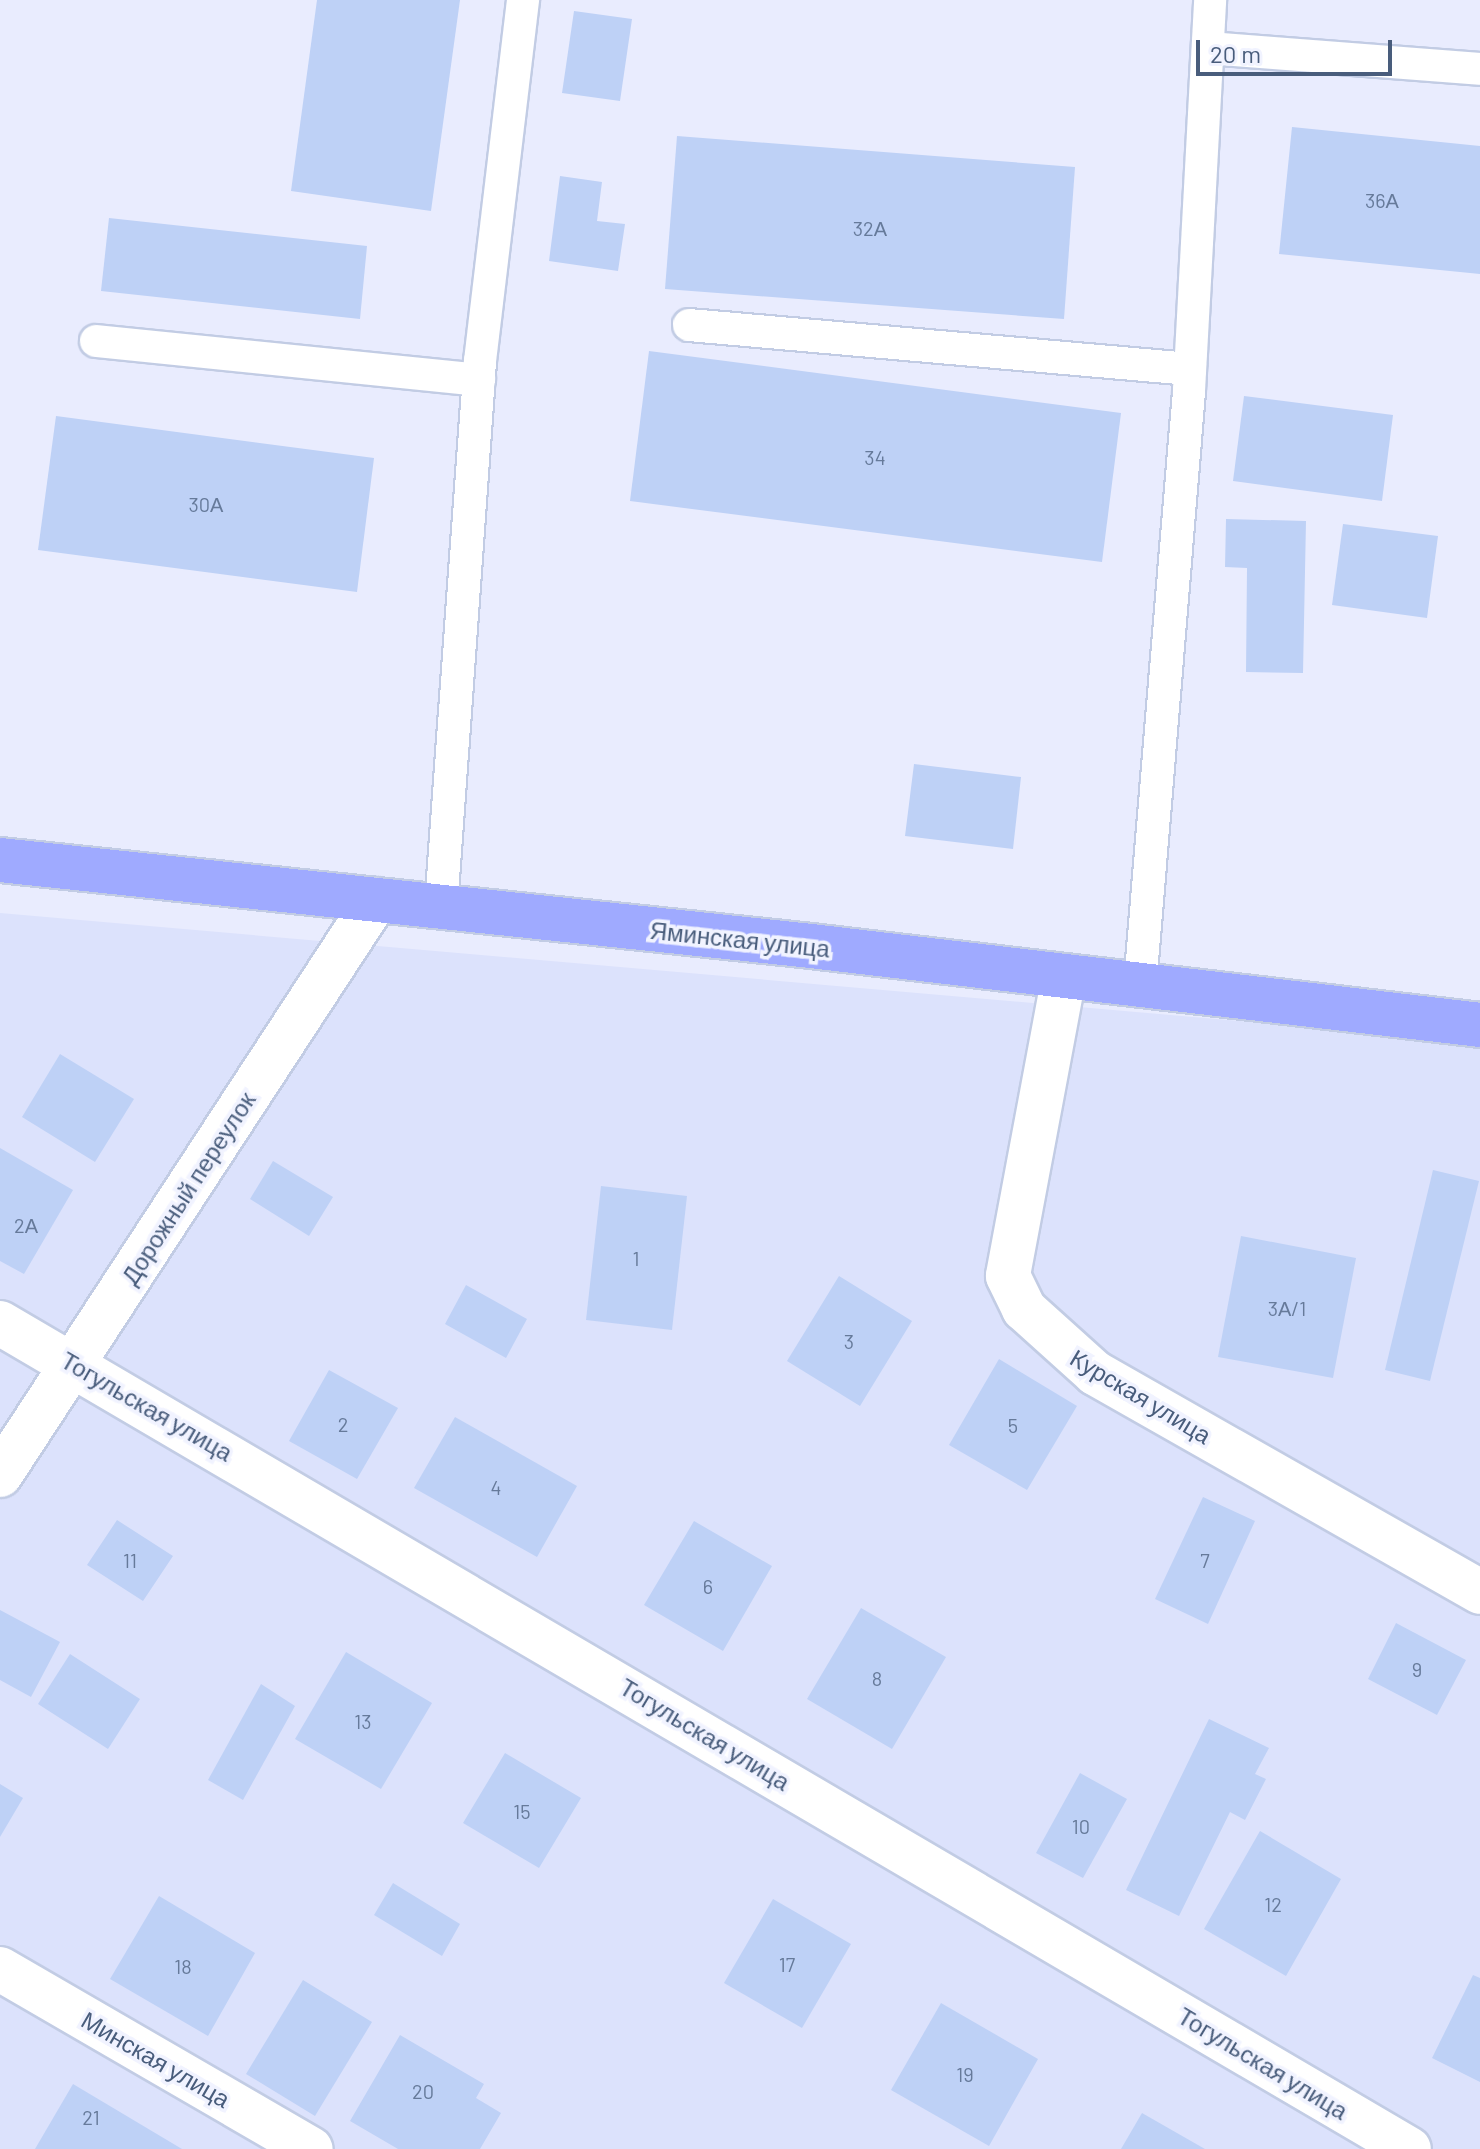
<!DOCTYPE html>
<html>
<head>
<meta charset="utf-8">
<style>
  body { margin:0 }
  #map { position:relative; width:1480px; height:2149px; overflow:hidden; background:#e9ecfe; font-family:Barlow,sans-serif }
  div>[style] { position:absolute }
  .residential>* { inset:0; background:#dce2fc }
  .building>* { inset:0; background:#bed1f6 }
  .roads { filter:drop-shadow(2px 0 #c2cce4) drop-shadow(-2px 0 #c2cce4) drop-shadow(0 2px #c2cce4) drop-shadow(0 -2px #c2cce4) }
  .service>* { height:32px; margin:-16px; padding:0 16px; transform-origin:16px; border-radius:16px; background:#fff }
  .minor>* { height:44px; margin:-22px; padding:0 22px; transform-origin:22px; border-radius:22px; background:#fff }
  .primary>* { height:44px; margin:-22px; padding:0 22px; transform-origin:22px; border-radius:22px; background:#9faaff }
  span { translate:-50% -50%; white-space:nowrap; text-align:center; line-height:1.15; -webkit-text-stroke:7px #f1f3ff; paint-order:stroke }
  .number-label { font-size:20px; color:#667a9a }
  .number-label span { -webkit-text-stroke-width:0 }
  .street-label { font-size:24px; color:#495d7c }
  .scale { position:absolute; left:1196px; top:40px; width:196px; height:36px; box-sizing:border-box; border:4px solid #495d7c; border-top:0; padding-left:10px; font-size:24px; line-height:28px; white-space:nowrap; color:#495d7c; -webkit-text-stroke:6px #f1f3ff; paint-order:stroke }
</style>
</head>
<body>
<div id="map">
  <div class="residential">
    <i style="clip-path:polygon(0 913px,1480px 1042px,1480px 2149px,0 2149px)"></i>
  </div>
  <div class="building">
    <i style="clip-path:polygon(317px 0,460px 0,431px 211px,291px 191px)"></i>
    <i style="clip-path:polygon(574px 11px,632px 19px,620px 101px,562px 93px)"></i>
    <i style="clip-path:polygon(1292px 127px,1480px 146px,1480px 274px,1279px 254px)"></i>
    <i style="clip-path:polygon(677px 136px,1075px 167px,1064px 319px,665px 289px)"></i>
    <i style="clip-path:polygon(560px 176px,602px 182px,597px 221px,625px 224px,618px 271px,549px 261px)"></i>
    <i style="clip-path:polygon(109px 218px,367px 246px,360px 319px,101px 291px)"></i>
    <i style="clip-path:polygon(649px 351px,1121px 413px,1102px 562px,630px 501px)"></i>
    <i style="clip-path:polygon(1244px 396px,1393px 415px,1382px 501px,1233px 481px)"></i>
    <i style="clip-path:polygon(56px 416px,374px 458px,357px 592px,38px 550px)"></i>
    <i style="clip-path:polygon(1226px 519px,1306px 521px,1303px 673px,1246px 672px,1247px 568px,1225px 567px)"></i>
    <i style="clip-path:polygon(1343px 524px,1438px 536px,1427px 618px,1332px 605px)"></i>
    <i style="clip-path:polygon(914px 764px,1021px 777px,1013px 849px,905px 836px)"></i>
    <i style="clip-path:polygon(60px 1054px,134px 1099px,95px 1162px,22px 1117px)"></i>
    <i style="clip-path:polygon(0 1148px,73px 1190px,24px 1274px,0 1261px)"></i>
    <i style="clip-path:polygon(273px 1161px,333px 1197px,309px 1236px,250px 1199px)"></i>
    <i style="clip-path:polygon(1433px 1170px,1479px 1181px,1430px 1381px,1385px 1370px)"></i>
    <i style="clip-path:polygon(601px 1186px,687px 1196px,672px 1330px,586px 1320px)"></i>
    <i style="clip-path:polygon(1241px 1236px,1356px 1258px,1333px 1378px,1218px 1357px)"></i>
    <i style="clip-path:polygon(839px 1276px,912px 1321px,860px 1406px,787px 1361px)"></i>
    <i style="clip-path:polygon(466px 1285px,527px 1319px,506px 1358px,445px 1324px)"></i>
    <i style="clip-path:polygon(999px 1359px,1077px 1406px,1027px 1490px,949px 1445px)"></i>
    <i style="clip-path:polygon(329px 1370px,398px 1408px,357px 1479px,289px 1441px)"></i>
    <i style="clip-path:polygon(455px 1417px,577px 1486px,537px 1557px,414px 1488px)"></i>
    <i style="clip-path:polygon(1203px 1497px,1255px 1521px,1208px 1624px,1155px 1599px)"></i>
    <i style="clip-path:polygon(117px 1520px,173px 1556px,143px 1601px,87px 1565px)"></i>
    <i style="clip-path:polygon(694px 1521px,772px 1566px,723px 1651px,644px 1605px)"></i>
    <i style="clip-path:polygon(861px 1608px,946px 1657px,892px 1749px,807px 1699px)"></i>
    <i style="clip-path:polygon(0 1610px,60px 1642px,31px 1697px,0 1680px)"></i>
    <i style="clip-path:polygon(1396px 1623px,1466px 1660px,1437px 1715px,1368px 1679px)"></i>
    <i style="clip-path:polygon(346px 1652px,432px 1703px,381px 1789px,295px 1739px)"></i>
    <i style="clip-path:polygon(70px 1654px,140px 1699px,108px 1749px,38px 1704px)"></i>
    <i style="clip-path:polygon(261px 1684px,295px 1706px,243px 1800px,208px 1780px)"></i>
    <i style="clip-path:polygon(1209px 1719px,1269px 1748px,1255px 1774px,1266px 1779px,1245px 1820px,1230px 1812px,1179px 1916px,1126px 1890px)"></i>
    <i style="clip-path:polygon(505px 1753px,581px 1798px,539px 1868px,463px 1823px)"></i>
    <i style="clip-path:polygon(1080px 1773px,1127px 1799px,1083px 1878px,1036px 1853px)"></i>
    <i style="clip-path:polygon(0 1784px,23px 1798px,0 1837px)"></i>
    <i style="clip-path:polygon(1260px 1831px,1341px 1879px,1286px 1976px,1204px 1929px)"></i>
    <i style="clip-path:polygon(393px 1883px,460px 1924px,442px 1956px,374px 1915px)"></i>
    <i style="clip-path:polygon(159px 1896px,255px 1953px,208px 2036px,110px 1979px)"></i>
    <i style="clip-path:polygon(773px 1899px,851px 1944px,802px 2028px,724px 1983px)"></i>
    <i style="clip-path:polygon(1473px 1975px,1480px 1978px,1480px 2082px,1432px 2058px)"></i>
    <i style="clip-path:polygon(303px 1980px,372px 2022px,315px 2116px,246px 2074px)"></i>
    <i style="clip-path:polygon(941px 2003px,1038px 2059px,989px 2146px,891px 2090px)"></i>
    <i style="clip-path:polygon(400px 2035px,484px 2084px,476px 2098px,501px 2113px,480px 2149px,398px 2149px,350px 2121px)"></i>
    <i style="clip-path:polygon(73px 2084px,182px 2149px,35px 2149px)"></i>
    <i style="clip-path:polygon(1142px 2113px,1205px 2149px,1121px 2149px)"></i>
  </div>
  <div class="roads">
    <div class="service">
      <i style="left:1208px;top:48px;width:273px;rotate:4.4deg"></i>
      <i style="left:689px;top:325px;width:503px;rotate:5.02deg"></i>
      <i style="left:96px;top:341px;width:385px;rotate:5.8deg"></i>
      <i style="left:441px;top:907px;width:547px;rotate:-85.91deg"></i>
      <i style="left:480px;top:361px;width:364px;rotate:-83.2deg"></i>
      <i style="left:1140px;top:985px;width:596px;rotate:-85.28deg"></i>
      <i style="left:1189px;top:391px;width:392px;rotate:-86.9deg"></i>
    </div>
    <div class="minor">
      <i style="left:1064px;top:976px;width:305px;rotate:100.6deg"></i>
      <i style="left:1008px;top:1276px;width:37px;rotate:64deg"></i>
      <i style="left:1024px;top:1309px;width:96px;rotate:42deg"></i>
      <i style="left:1095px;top:1373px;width:443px;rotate:29.6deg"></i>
      <i style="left:0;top:1323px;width:1633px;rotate:30.38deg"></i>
      <i style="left:0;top:1475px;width:687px;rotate:-56.82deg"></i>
      <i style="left:0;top:1969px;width:359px;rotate:30.1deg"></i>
    </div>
    <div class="primary">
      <i style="left:0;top:860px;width:816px;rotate:6.05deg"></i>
      <i style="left:811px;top:946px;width:674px;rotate:6.73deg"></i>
    </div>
  </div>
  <div class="number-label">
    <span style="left:1382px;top:200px">36А</span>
    <span style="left:870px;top:228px">32А</span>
    <span style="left:875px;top:457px">34</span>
    <span style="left:206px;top:504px">30А</span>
    <span style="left:26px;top:1225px">2А</span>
    <span style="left:636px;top:1258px">1</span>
    <span style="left:1287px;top:1308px">3А/1</span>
    <span style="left:849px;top:1341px">3</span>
    <span style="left:343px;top:1424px">2</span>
    <span style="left:1013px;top:1425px">5</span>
    <span style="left:496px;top:1487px">4</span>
    <span style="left:130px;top:1560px">11</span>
    <span style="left:1205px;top:1560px">7</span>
    <span style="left:708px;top:1586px">6</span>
    <span style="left:1417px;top:1669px">9</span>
    <span style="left:877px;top:1678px">8</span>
    <span style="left:363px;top:1721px">13</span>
    <span style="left:522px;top:1811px">15</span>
    <span style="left:1081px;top:1826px">10</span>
    <span style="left:1273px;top:1904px">12</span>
    <span style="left:787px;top:1964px">17</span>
    <span style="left:183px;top:1966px">18</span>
    <span style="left:965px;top:2074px">19</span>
    <span style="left:423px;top:2091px">20</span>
    <span style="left:91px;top:2117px">21</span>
  </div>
  <div class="street-label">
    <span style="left:740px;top:939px;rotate:6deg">Яминская улица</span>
    <span style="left:188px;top:1188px;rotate:-57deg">Дорожный переулок</span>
    <span style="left:1141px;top:1396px;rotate:31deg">Курская улица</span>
    <span style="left:147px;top:1406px;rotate:30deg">Тогульская улица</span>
    <span style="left:705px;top:1734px;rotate:31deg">Тогульская улица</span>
    <span style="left:156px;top:2059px;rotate:30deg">Минская улица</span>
    <span style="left:1263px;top:2063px;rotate:31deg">Тогульская улица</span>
  </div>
  <div class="scale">20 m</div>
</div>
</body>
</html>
